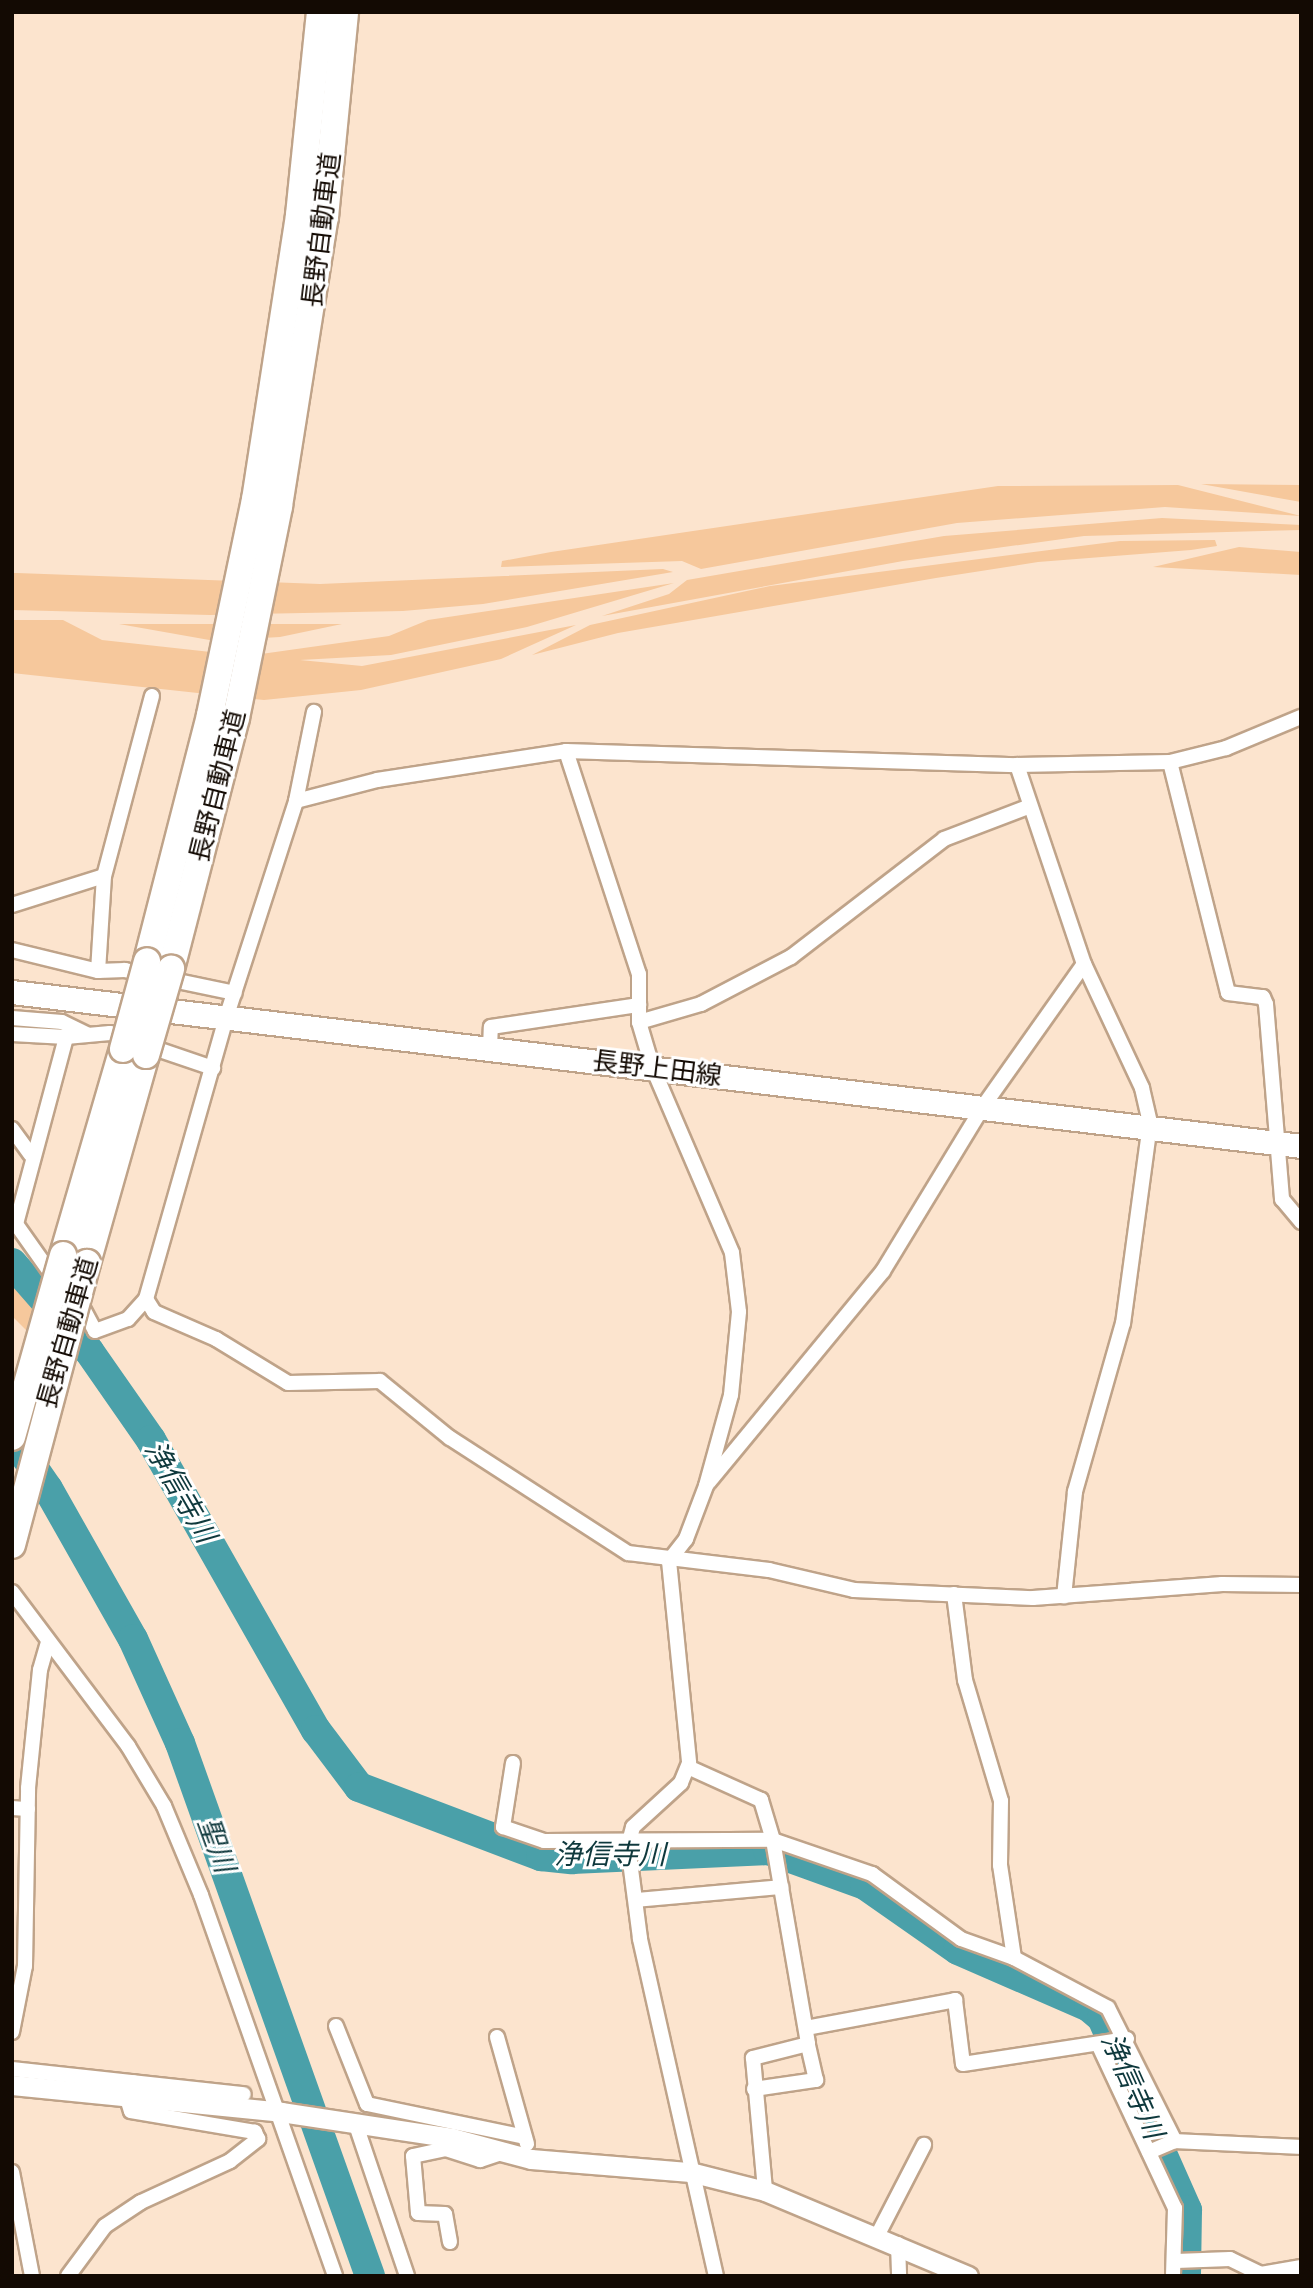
<!DOCTYPE html>
<html>
<head>
<meta charset="utf-8">
<style>
  body { margin:0 }
  #map { position:relative; width:1313px; height:2288px; overflow:hidden; background:#fce4ce; font-family:Karla,"Noto Sans JP",sans-serif }
  div>[style] { position:absolute }
  .green>* { inset:0; background:#f6c89c }
  .river>* { height:30px; margin:-15px; padding:0 15px; transform-origin:15px; border-radius:15px; background:#4aa0a9 }
  .roads { filter:drop-shadow(2px 0 #bfa389) drop-shadow(-2px 0 #bfa389) drop-shadow(0 2px #bfa389) drop-shadow(0 -2px #bfa389) }
  .street>* { height:14px; margin:-7px; padding:0 7px; transform-origin:7px; border-radius:7px; background:#fff }
  .secondary>* { height:19px; margin:-9.5px; padding:0 9.5px; transform-origin:9.5px; border-radius:9.5px; background:#fff }
  .primary>* { height:23px; margin:-11.5px; padding:0 11.5px; transform-origin:11.5px; border-radius:11.5px; background:#fff }
  .highway>* { height:26px; margin:-13px; padding:0 13px; transform-origin:13px; border-radius:13px; background:#fff }
  .bridges { filter:drop-shadow(2px 0 #bfa389) drop-shadow(-2px 0 #bfa389) drop-shadow(0 2px #bfa389) drop-shadow(0 -2px #bfa389) }
  .highway-bridge>* { height:26px; margin:-13px; padding:0 13px; transform-origin:13px; border-radius:13px; background:#fff }
  span { translate:-50% -50%; white-space:nowrap; text-align:center; line-height:1.15; -webkit-text-stroke:6px #fff; paint-order:stroke }
  .street-label { font-size:26px; color:#130a03 }
  .water-label { font-size:28px; color:#0f393d; font-style:italic }
  .frame { position:absolute; inset:0; border:14px solid #130a03; pointer-events:none }
</style>
</head>
<body>
<div id="map">
  <div class="green">
    <i style="clip-path:polygon(1201px 484px,1301px 485px,1301px 502px)"></i>
    <i style="clip-path:polygon(1178px 485px,1301px 516px,1165px 507px,957px 523px,701px 569px,682px 561px,501px 567px,502px 561px,551px 552px,998px 486px)"></i>
    <i style="clip-path:polygon(1162px 518px,1301px 525px,1301px 530px,1084px 536px,903px 561px,602px 616px,669px 594px,687px 580px,944px 536px)"></i>
    <i style="clip-path:polygon(1215px 540px,1217px 546px,1191px 550px,1038px 562px,936px 578px,618px 633px,532px 655px,590px 625px,770px 586px,1120px 541px)"></i>
    <i style="clip-path:polygon(1239px 547px,1301px 552px,1301px 575px,1153px 567px)"></i>
    <i style="clip-path:polygon(663px 569px,673px 572px,483px 604px,403px 611px,210px 615px,12px 610px,12px 573px,17px 573px,320px 584px)"></i>
    <i style="clip-path:polygon(674px 583px,527px 627px,391px 655px,300px 660px,362px 666px,576px 625px,501px 659px,361px 690px,264px 700px,12px 673px,12px 620px,63px 620px,102px 640px,247px 656px,389px 636px,428px 620px)"></i>
    <i style="clip-path:polygon(119px 624px,342px 624px,280px 637px,215px 641px)"></i>
    <i style="clip-path:polygon(12px 1276px,39px 1304px,31px 1335px,12px 1316px)"></i>
  </div>
  <div class="river">
    <i style="left:12px;top:1263px;width:117px;rotate:48.8deg"></i>
    <i style="left:89px;top:1351px;width:108px;rotate:55.1deg"></i>
    <i style="left:151px;top:1440px;width:334px;rotate:60.4deg"></i>
    <i style="left:316px;top:1730px;width:71px;rotate:53deg"></i>
    <i style="left:359px;top:1787px;width:195px;rotate:20.8deg"></i>
    <i style="left:541px;top:1856px;width:31px;rotate:6deg"></i>
    <i style="left:572px;top:1859px;width:196px;rotate:-2.6deg"></i>
    <i style="left:768px;top:1850px;width:103px;rotate:19.8deg"></i>
    <i style="left:865px;top:1885px;width:113px;rotate:35deg"></i>
    <i style="left:958px;top:1950px;width:143px;rotate:23.5deg"></i>
    <i style="left:1089px;top:2007px;width:17px;rotate:40deg"></i>
    <i style="left:1102px;top:2018px;width:210px;rotate:66.1deg"></i>
    <i style="left:1187px;top:2210px;width:66px;rotate:90.9deg"></i>
    <i style="left:12px;top:1437px;width:63px;rotate:55.3deg"></i>
    <i style="left:48px;top:1489px;width:172px;rotate:60.5deg"></i>
    <i style="left:133px;top:1639px;width:114px;rotate:65.7deg"></i>
    <i style="left:180px;top:1743px;width:566px;rotate:70.38deg"></i>
  </div>
  <div class="roads">
    <div class="street">
      <i style="left:152px;top:696px;width:186px;rotate:104.9deg"></i>
      <i style="left:104px;top:876px;width:95px;rotate:93.6deg"></i>
      <i style="left:98px;top:971px;width:27px;rotate:-2deg"></i>
      <i style="left:125px;top:970px;width:112px;rotate:11.8deg"></i>
      <i style="left:566px;top:751px;width:235px;rotate:71.9deg"></i>
      <i style="left:639px;top:974px;width:48px;rotate:90deg"></i>
      <i style="left:639px;top:1022px;width:46px;rotate:73.5deg"></i>
      <i style="left:652px;top:1066px;width:203px;rotate:66.8deg"></i>
      <i style="left:732px;top:1253px;width:59px;rotate:83.2deg"></i>
      <i style="left:739px;top:1312px;width:83px;rotate:95.5deg"></i>
      <i style="left:731px;top:1395px;width:94px;rotate:105.4deg"></i>
      <i style="left:706px;top:1486px;width:57px;rotate:110.7deg"></i>
      <i style="left:686px;top:1539px;width:28px;rotate:128deg"></i>
      <i style="left:669px;top:1561px;width:203px;rotate:84.3deg"></i>
      <i style="left:689px;top:1763px;width:22px;rotate:112deg"></i>
      <i style="left:681px;top:1783px;width:65px;rotate:137.5deg"></i>
      <i style="left:633px;top:1827px;width:20px;rotate:105deg"></i>
      <i style="left:628px;top:1846px;width:94px;rotate:82.6deg"></i>
      <i style="left:640px;top:1939px;width:345px;rotate:77.3deg"></i>
      <i style="left:1170px;top:762px;width:238px;rotate:75.9deg"></i>
      <i style="left:1228px;top:993px;width:35px;rotate:7deg"></i>
      <i style="left:1263px;top:997px;width:8px;rotate:67deg"></i>
      <i style="left:1266px;top:1004px;width:196px;rotate:85.3deg"></i>
      <i style="left:1282px;top:1199px;width:30px;rotate:50deg"></i>
      <i style="left:1017px;top:765px;width:210px;rotate:71.4deg"></i>
      <i style="left:1084px;top:964px;width:137px;rotate:64.9deg"></i>
      <i style="left:1142px;top:1088px;width:37px;rotate:77deg"></i>
      <i style="left:1150px;top:1124px;width:201px;rotate:97.7deg"></i>
      <i style="left:1123px;top:1323px;width:176px;rotate:105.9deg"></i>
      <i style="left:1075px;top:1492px;width:105px;rotate:96deg"></i>
      <i style="left:296px;top:801px;width:84px;rotate:-14.5deg"></i>
      <i style="left:377px;top:780px;width:191px;rotate:-8.7deg"></i>
      <i style="left:566px;top:751px;width:451px;rotate:1.8deg"></i>
      <i style="left:1017px;top:765px;width:153px;rotate:-1.1deg"></i>
      <i style="left:1170px;top:762px;width:58px;rotate:-14deg"></i>
      <i style="left:1226px;top:748px;width:81px;rotate:-22.5deg"></i>
      <i style="left:12px;top:905px;width:96px;rotate:-17.5deg"></i>
      <i style="left:12px;top:950px;width:89px;rotate:13.7deg"></i>
      <i style="left:12px;top:1018px;width:50px;rotate:4.6deg"></i>
      <i style="left:62px;top:1022px;width:28px;rotate:26deg"></i>
      <i style="left:639px;top:1022px;width:65px;rotate:-16.2deg"></i>
      <i style="left:701px;top:1004px;width:102px;rotate:-27.6deg"></i>
      <i style="left:791px;top:957px;width:193px;rotate:-37.6deg"></i>
      <i style="left:944px;top:839px;width:90px;rotate:-20.9deg"></i>
      <i style="left:12px;top:1034px;width:54px;rotate:3.2deg"></i>
      <i style="left:490px;top:1050px;width:23px;rotate:-88deg"></i>
      <i style="left:491px;top:1027px;width:150px;rotate:-8.5deg"></i>
      <i style="left:12px;top:1129px;width:32px;rotate:54deg"></i>
      <i style="left:57px;top:1282px;width:71px;rotate:-125.3deg"></i>
      <i style="left:16px;top:1224px;width:194px;rotate:-75deg"></i>
      <i style="left:66px;top:1037px;width:44px;rotate:-5.2deg"></i>
      <i style="left:110px;top:1033px;width:109px;rotate:18.8deg"></i>
      <i style="left:78px;top:1299px;width:36px;rotate:62deg"></i>
      <i style="left:95px;top:1331px;width:35px;rotate:-20deg"></i>
      <i style="left:128px;top:1319px;width:27px;rotate:-48deg"></i>
      <i style="left:146px;top:1299px;width:292px;rotate:-74.1deg"></i>
      <i style="left:226px;top:1018px;width:228px;rotate:-72.1deg"></i>
      <i style="left:296px;top:801px;width:91px;rotate:-78.6deg"></i>
      <i style="left:146px;top:1299px;width:15px;rotate:58deg"></i>
      <i style="left:154px;top:1312px;width:68px;rotate:23.5deg"></i>
      <i style="left:216px;top:1339px;width:84px;rotate:31.4deg"></i>
      <i style="left:288px;top:1383px;width:92px;rotate:-1.2deg"></i>
      <i style="left:380px;top:1381px;width:90px;rotate:39.2deg"></i>
      <i style="left:450px;top:1438px;width:212px;rotate:32.9deg"></i>
      <i style="left:628px;top:1553px;width:142px;rotate:6.9deg"></i>
      <i style="left:769px;top:1570px;width:87px;rotate:13.2deg"></i>
      <i style="left:854px;top:1590px;width:179px;rotate:2.6deg"></i>
      <i style="left:1033px;top:1598px;width:190px;rotate:-4.2deg"></i>
      <i style="left:1222px;top:1584px;width:79px;rotate:0.7deg"></i>
      <i style="left:709px;top:1482px;width:273px;rotate:-50.5deg"></i>
      <i style="left:883px;top:1271px;width:191px;rotate:-58.7deg"></i>
      <i style="left:982px;top:1108px;width:176px;rotate:-54.7deg"></i>
      <i style="left:12px;top:1592px;width:193px;rotate:53deg"></i>
      <i style="left:128px;top:1746px;width:70px;rotate:59deg"></i>
      <i style="left:164px;top:1806px;width:96px;rotate:67.4deg"></i>
      <i style="left:201px;top:1895px;width:404px;rotate:70.6deg"></i>
      <i style="left:954px;top:1594px;width:87px;rotate:82.7deg"></i>
      <i style="left:965px;top:1680px;width:126px;rotate:73.4deg"></i>
      <i style="left:1001px;top:1801px;width:64px;rotate:90.9deg"></i>
      <i style="left:1000px;top:1865px;width:94px;rotate:81.4deg"></i>
      <i style="left:1014px;top:1958px;width:106px;rotate:28deg"></i>
      <i style="left:1108px;top:2008px;width:149px;rotate:63.3deg"></i>
      <i style="left:1175px;top:2141px;width:126px;rotate:2.7deg"></i>
      <i style="left:513px;top:1763px;width:65px;rotate:98.9deg"></i>
      <i style="left:503px;top:1827px;width:43px;rotate:18.9deg"></i>
      <i style="left:544px;top:1841px;width:229px;rotate:-0.3deg"></i>
      <i style="left:773px;top:1840px;width:42px;rotate:-106.7deg"></i>
      <i style="left:761px;top:1800px;width:80px;rotate:-155.7deg"></i>
      <i style="left:12px;top:1808px;width:16px;rotate:4deg"></i>
      <i style="left:781px;top:1887px;width:48px;rotate:-99.7deg"></i>
      <i style="left:773px;top:1840px;width:105px;rotate:19deg"></i>
      <i style="left:872px;top:1874px;width:110px;rotate:36.1deg"></i>
      <i style="left:961px;top:1939px;width:56px;rotate:19.7deg"></i>
      <i style="left:636px;top:1900px;width:146px;rotate:-5.1deg"></i>
      <i style="left:781px;top:1887px;width:159px;rotate:80.2deg"></i>
      <i style="left:808px;top:2044px;width:57px;rotate:165.7deg"></i>
      <i style="left:753px;top:2058px;width:134px;rotate:84.8deg"></i>
      <i style="left:336px;top:2026px;width:84px;rotate:68.3deg"></i>
      <i style="left:367px;top:2104px;width:161px;rotate:11.8deg"></i>
      <i style="left:806px;top:2028px;width:152px;rotate:-10.6deg"></i>
      <i style="left:955px;top:2000px;width:64px;rotate:82.9deg"></i>
      <i style="left:963px;top:2064px;width:166px;rotate:-8.7deg"></i>
      <i style="left:12px;top:2032px;width:67px;rotate:-78.9deg"></i>
      <i style="left:25px;top:1966px;width:178px;rotate:-89deg"></i>
      <i style="left:28px;top:1788px;width:119px;rotate:-84.2deg"></i>
      <i style="left:40px;top:1670px;width:29px;rotate:-74deg"></i>
      <i style="left:497px;top:2037px;width:111px;rotate:74.3deg"></i>
      <i style="left:1099px;top:2046px;width:179px;rotate:64.9deg"></i>
      <i style="left:1175px;top:2208px;width:68px;rotate:91.7deg"></i>
      <i style="left:12px;top:2069px;width:233px;rotate:6.2deg"></i>
      <i style="left:754px;top:2089px;width:63px;rotate:-8.3deg"></i>
      <i style="left:816px;top:2080px;width:37px;rotate:-103deg"></i>
      <i style="left:355px;top:2122px;width:163px;rotate:71.3deg"></i>
      <i style="left:1149px;top:2152px;width:28px;rotate:-23deg"></i>
      <i style="left:12px;top:2172px;width:106px;rotate:79.1deg"></i>
      <i style="left:876px;top:2238px;width:105px;rotate:-62.7deg"></i>
      <i style="left:450px;top:2242px;width:28px;rotate:-100deg"></i>
      <i style="left:445px;top:2214px;width:27px;rotate:-178deg"></i>
      <i style="left:418px;top:2213px;width:57px;rotate:-95deg"></i>
      <i style="left:413px;top:2156px;width:34px;rotate:-12deg"></i>
      <i style="left:446px;top:2149px;width:36px;rotate:18deg"></i>
      <i style="left:480px;top:2160px;width:26px;rotate:-18deg"></i>
      <i style="left:898px;top:2244px;width:32px;rotate:88deg"></i>
      <i style="left:1176px;top:2261px;width:54px;rotate:-2.1deg"></i>
      <i style="left:1230px;top:2259px;width:34px;rotate:26deg"></i>
      <i style="left:1261px;top:2274px;width:41px;rotate:-9.9deg"></i>
      <i style="left:68px;top:2276px;width:62px;rotate:-53.5deg"></i>
      <i style="left:105px;top:2226px;width:43px;rotate:-33.7deg"></i>
      <i style="left:141px;top:2202px;width:98px;rotate:-24.7deg"></i>
      <i style="left:230px;top:2161px;width:36px;rotate:-38deg"></i>
      <i style="left:258px;top:2139px;width:8px;rotate:-113deg"></i>
      <i style="left:255px;top:2132px;width:126px;rotate:-170.4deg"></i>
      <i style="left:131px;top:2111px;width:13px;rotate:-108deg"></i>
      <i style="left:127px;top:2099px;width:18px;rotate:-68deg"></i>
    </div>
    <div class="secondary">
      <i style="left:12px;top:2085px;width:270px;rotate:5.7deg"></i>
      <i style="left:281px;top:2112px;width:173px;rotate:8.6deg"></i>
      <i style="left:452px;top:2138px;width:82px;rotate:14.9deg"></i>
      <i style="left:531px;top:2159px;width:160px;rotate:4.7deg"></i>
      <i style="left:690px;top:2172px;width:77px;rotate:14.2deg"></i>
      <i style="left:765px;top:2191px;width:220px;rotate:22.7deg"></i>
    </div>
    <div class="primary">
      <i style="left:12px;top:992px;width:1298px;rotate:6.81deg"></i>
    </div>
    <div class="highway">
      <i style="left:147px;top:961px;width:254px;rotate:-75.6deg"></i>
      <i style="left:210px;top:715px;width:220px;rotate:-78.2deg"></i>
      <i style="left:255px;top:500px;width:288px;rotate:-81.2deg"></i>
      <i style="left:299px;top:215px;width:204px;rotate:-84.1deg"></i>
      <i style="left:171px;top:969px;width:259px;rotate:-75.5deg"></i>
      <i style="left:236px;top:718px;width:216px;rotate:-78.5deg"></i>
      <i style="left:279px;top:506px;width:293px;rotate:-81deg"></i>
      <i style="left:325px;top:217px;width:206px;rotate:-84.4deg"></i>
      <i style="left:63px;top:1255px;width:215px;rotate:-73.8deg"></i>
      <i style="left:87px;top:1263px;width:216px;rotate:-74.2deg"></i>
    </div>
  </div>
  <div class="bridges">
    <div class="highway-bridge">
      <i style="left:123px;top:1049px;width:91px;rotate:-74.7deg"></i>
      <i style="left:146px;top:1055px;width:90px;rotate:-73.8deg"></i>
      <i style="left:12px;top:1437px;width:189px;rotate:-74.3deg"></i>
      <i style="left:12px;top:1545px;width:292px;rotate:-75.1deg"></i>
    </div>
  </div>
  <div class="street-label">
    <span style="left:322px;top:230px;rotate:-83deg">長野自動車道</span>
    <span style="left:218px;top:786px;rotate:-76deg">長野自動車道</span>
    <span style="left:657px;top:1069px;rotate:7deg">長野上田線</span>
    <span style="left:68px;top:1333px;rotate:-74deg">長野自動車道</span>
  </div>
  <div class="water-label">
    <span style="left:180px;top:1492px;rotate:60deg">浄信寺川</span>
    <span style="left:216px;top:1845px;rotate:70deg">聖川</span>
    <span style="left:610px;top:1855px">浄信寺川</span>
    <span style="left:1132px;top:2086px;rotate:66deg">浄信寺川</span>
  </div>
  <div class="frame"></div>
</div>
</body>
</html>
